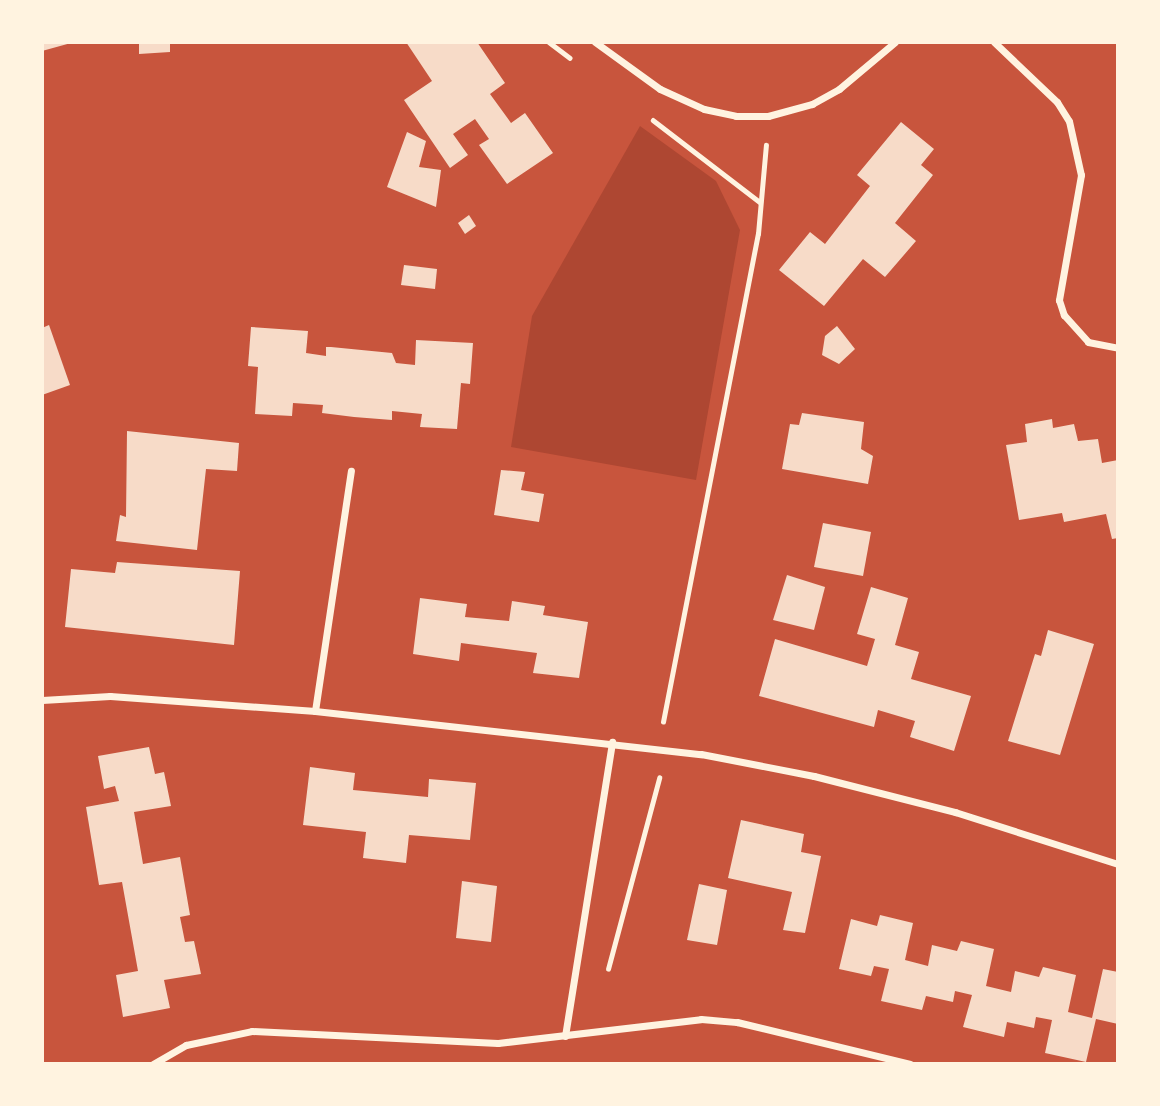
<!DOCTYPE html>
<html>
<head>
<meta charset="utf-8">
<style>
  body { margin:0 }
  #map { position:relative; width:1160px; height:1106px; overflow:hidden; background:#c8553d; font-family:"Space Grotesk",sans-serif }
  div>[style] { position:absolute }
  .green>* { inset:0; background:#ae4732 }
  .building>* { inset:0; background:#f7dbc8 }
  .path>* { height:4.5px; margin:-2.25px; padding:0 2.25px; transform-origin:2.25px; border-radius:2.25px; background:#fff3e0 }
  .minor>* { height:7px; margin:-3.5px; padding:0 3.5px; transform-origin:3.5px; border-radius:3.5px; background:#fff3e0 }
  span { translate:-50% -50%; white-space:nowrap; text-align:center; line-height:1.15; -webkit-text-stroke:7px #fff3e0; paint-order:stroke }
  .frame { position:absolute; inset:0; border:44px solid #fff3e0; pointer-events:none }
</style>
</head>
<body>
<div id="map">
  <div class="green">
    <i style="clip-path:polygon(640px 126px,716px 181px,740px 230px,696px 480px,511px 447px,532px 316px)"></i>
  </div>
  <div class="building">
    <i style="clip-path:polygon(42px 42px,71px 42px,71px 43px,42px 51px)"></i>
    <i style="clip-path:polygon(139px 42px,170px 42px,170px 52px,139px 54px)"></i>
    <i style="clip-path:polygon(406px 42px,477px 42px,505px 83px,490px 94px,511px 123px,525px 113px,553px 153px,507px 184px,479px 145px,489px 139px,475px 119px,453px 134px,468px 155px,450px 168px,404px 100px,432px 81px)"></i>
    <i style="clip-path:polygon(901px 122px,934px 149px,921px 165px,933px 175px,895px 223px,916px 241px,885px 277px,863px 259px,824px 306px,779px 270px,810px 232px,825px 244px,870px 186px,857px 175px)"></i>
    <i style="clip-path:polygon(407px 132px,426px 141px,419px 167px,441px 170px,436px 207px,387px 187px)"></i>
    <i style="clip-path:polygon(469px 215px,476px 226px,465px 234px,458px 223px)"></i>
    <i style="clip-path:polygon(404px 265px,437px 269px,435px 289px,401px 285px)"></i>
    <i style="clip-path:polygon(49px 325px,70px 385px,42px 395px,42px 328px)"></i>
    <i style="clip-path:polygon(837px 326px,855px 349px,839px 364px,822px 355px,825px 336px)"></i>
    <i style="clip-path:polygon(251px 327px,308px 331px,306px 353px,326px 356px,326px 347px,331px 347px,392px 353px,396px 363px,415px 365px,416px 340px,473px 343px,470px 384px,461px 383px,457px 429px,420px 427px,422px 414px,392px 411px,392px 420px,354px 417px,322px 413px,323px 405px,293px 403px,292px 416px,255px 414px,258px 367px,248px 366px)"></i>
    <i style="clip-path:polygon(802px 413px,864px 422px,861px 449px,873px 456px,868px 484px,782px 469px,790px 424px,799px 425px)"></i>
    <i style="clip-path:polygon(1052px 419px,1053px 428px,1074px 424px,1078px 441px,1098px 439px,1102px 463px,1118px 460px,1118px 538px,1112px 539px,1106px 514px,1064px 522px,1062px 513px,1019px 520px,1006px 445px,1027px 442px,1025px 424px)"></i>
    <i style="clip-path:polygon(127px 431px,239px 443px,237px 471px,206px 469px,197px 550px,116px 541px,120px 515px,126px 517px)"></i>
    <i style="clip-path:polygon(501px 470px,525px 472px,521px 490px,544px 494px,539px 522px,494px 515px)"></i>
    <i style="clip-path:polygon(823px 523px,871px 532px,863px 576px,814px 567px)"></i>
    <i style="clip-path:polygon(117px 562px,240px 571px,234px 645px,65px 627px,71px 569px,115px 573px)"></i>
    <i style="clip-path:polygon(787px 575px,825px 587px,814px 630px,773px 620px)"></i>
    <i style="clip-path:polygon(871px 587px,908px 598px,895px 645px,919px 652px,911px 679px,971px 696px,954px 751px,910px 737px,915px 721px,878px 710px,874px 727px,759px 696px,775px 639px,867px 666px,875px 639px,857px 634px)"></i>
    <i style="clip-path:polygon(420px 598px,467px 604px,465px 617px,509px 621px,512px 601px,545px 606px,543px 615px,588px 622px,579px 678px,533px 673px,537px 653px,461px 643px,459px 661px,413px 654px)"></i>
    <i style="clip-path:polygon(1048px 630px,1094px 644px,1060px 755px,1008px 741px,1035px 654px,1041px 656px)"></i>
    <i style="clip-path:polygon(149px 747px,155px 774px,164px 772px,171px 806px,134px 812px,143px 864px,180px 857px,190px 915px,180px 917px,185px 942px,194px 941px,201px 974px,164px 980px,170px 1008px,123px 1017px,116px 975px,138px 971px,122px 882px,99px 885px,86px 807px,119px 801px,115px 786px,104px 789px,98px 756px)"></i>
    <i style="clip-path:polygon(310px 767px,355px 773px,353px 790px,428px 797px,429px 779px,476px 783px,470px 840px,409px 835px,406px 863px,363px 858px,366px 832px,303px 825px)"></i>
    <i style="clip-path:polygon(741px 820px,804px 834px,801px 852px,821px 856px,805px 933px,783px 930px,792px 892px,728px 878px)"></i>
    <i style="clip-path:polygon(462px 881px,497px 886px,491px 942px,456px 938px)"></i>
    <i style="clip-path:polygon(699px 884px,727px 890px,717px 945px,687px 940px)"></i>
    <i style="clip-path:polygon(880px 915px,913px 923px,905px 960px,928px 966px,932px 945px,957px 951px,961px 941px,994px 949px,986px 986px,1011px 992px,1015px 971px,1039px 977px,1043px 967px,1076px 975px,1068px 1012px,1092px 1018px,1103px 969px,1118px 972px,1118px 1024px,1096px 1019px,1086px 1062px,1045px 1053px,1052px 1020px,1036px 1017px,1034px 1028px,1007px 1022px,1004px 1037px,963px 1027px,972px 995px,955px 991px,953px 1002px,926px 996px,922px 1010px,881px 1001px,889px 969px,874px 966px,871px 976px,839px 969px,851px 919px,877px 926px)"></i>
  </div>
  <div class="path">
    <i style="left:549px;top:42px;width:26px;rotate:37deg"></i>
    <i style="left:653px;top:120px;width:135px;rotate:37.5deg"></i>
    <i style="left:663px;top:722px;width:497px;rotate:-79deg"></i>
    <i style="left:758px;top:234px;width:89px;rotate:-84.9deg"></i>
    <i style="left:608px;top:969px;width:198px;rotate:-75deg"></i>
  </div>
  <div class="minor">
    <i style="left:595px;top:42px;width:80px;rotate:35.9deg"></i>
    <i style="left:660px;top:89px;width:48px;rotate:24.4deg"></i>
    <i style="left:704px;top:109px;width:33px;rotate:12deg"></i>
    <i style="left:736px;top:116px;width:32px"></i>
    <i style="left:768px;top:116px;width:46px;rotate:-15.3deg"></i>
    <i style="left:812px;top:104px;width:31px;rotate:-29deg"></i>
    <i style="left:839px;top:89px;width:73px;rotate:-40deg"></i>
    <i style="left:994px;top:42px;width:87px;rotate:43.6deg"></i>
    <i style="left:1057px;top:102px;width:22px;rotate:58deg"></i>
    <i style="left:1069px;top:121px;width:55px;rotate:77.5deg"></i>
    <i style="left:1081px;top:175px;width:127px;rotate:100deg"></i>
    <i style="left:1059px;top:300px;width:16px;rotate:72deg"></i>
    <i style="left:1064px;top:315px;width:36px;rotate:48deg"></i>
    <i style="left:1088px;top:342px;width:31px;rotate:11deg"></i>
    <i style="left:42px;top:700px;width:68px;rotate:-3.4deg"></i>
    <i style="left:110px;top:696px;width:206px;rotate:4.2deg"></i>
    <i style="left:315px;top:711px;width:388px;rotate:6.4deg"></i>
    <i style="left:701px;top:754px;width:115px;rotate:11deg"></i>
    <i style="left:814px;top:776px;width:146px;rotate:14.3deg"></i>
    <i style="left:955px;top:812px;width:171px;rotate:17.7deg"></i>
    <i style="left:315px;top:711px;width:243px;rotate:-81.5deg"></i>
    <i style="left:565px;top:1036px;width:298px;rotate:-80.9deg"></i>
    <i style="left:153px;top:1064px;width:38px;rotate:-30deg"></i>
    <i style="left:186px;top:1045px;width:67px;rotate:-12deg"></i>
    <i style="left:252px;top:1031px;width:246px;rotate:2.8deg"></i>
    <i style="left:498px;top:1043px;width:204px;rotate:-6.7deg"></i>
    <i style="left:701px;top:1019px;width:36px;rotate:5deg"></i>
    <i style="left:737px;top:1022px;width:178px;rotate:13.6deg"></i>
  </div>
  <div class="frame"></div>
</div>
</body>
</html>
